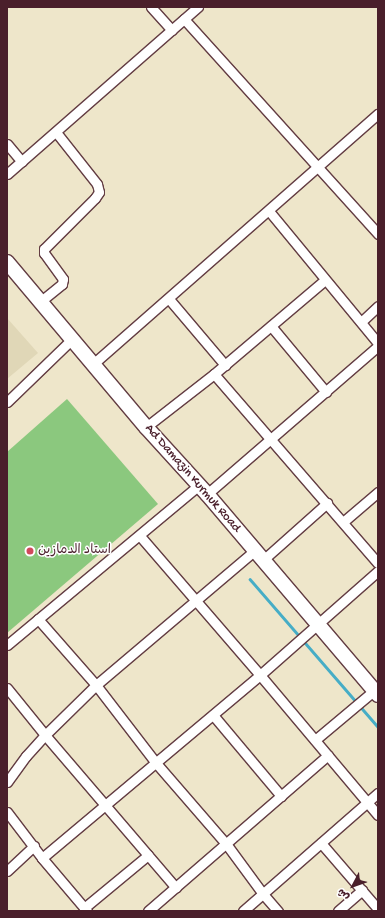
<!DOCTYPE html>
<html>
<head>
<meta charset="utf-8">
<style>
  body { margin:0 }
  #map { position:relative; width:385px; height:918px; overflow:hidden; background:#eee6ca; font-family:"Gochi Hand","Playpen Sans Arabic",sans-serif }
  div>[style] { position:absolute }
  .built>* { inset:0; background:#e0d7b7 }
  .green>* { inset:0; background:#8bc87e }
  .stream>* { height:2.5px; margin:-1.25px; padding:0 1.25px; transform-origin:1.25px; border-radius:1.25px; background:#46adc6 }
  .roads { filter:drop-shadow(1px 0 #633d43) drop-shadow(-1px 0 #633d43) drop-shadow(0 1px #633d43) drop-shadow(0 -1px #633d43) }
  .minor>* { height:9px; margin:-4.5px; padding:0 4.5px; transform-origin:4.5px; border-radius:4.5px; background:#fff }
  .trunk>* { height:14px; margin:-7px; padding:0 7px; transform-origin:7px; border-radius:7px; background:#fff }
  .dots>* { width:11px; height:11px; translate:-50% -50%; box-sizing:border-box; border:2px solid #fff; border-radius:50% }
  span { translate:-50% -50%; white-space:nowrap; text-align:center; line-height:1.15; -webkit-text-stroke:3px #fff; paint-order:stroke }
  .street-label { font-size:13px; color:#4a1f2b }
  .poi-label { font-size:13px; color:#4a1f2b }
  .left { translate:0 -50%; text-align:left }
  .frame { position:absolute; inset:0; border:8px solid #4a1f2b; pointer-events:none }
  .north { position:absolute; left:333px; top:866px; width:40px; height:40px; -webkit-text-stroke:3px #fff; paint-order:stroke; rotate:229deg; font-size:11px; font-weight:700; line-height:16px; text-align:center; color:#4a1f2b }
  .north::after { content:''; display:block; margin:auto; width:14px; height:18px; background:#4a1f2b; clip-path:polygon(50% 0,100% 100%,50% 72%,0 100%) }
</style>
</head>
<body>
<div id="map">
  <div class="built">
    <i style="clip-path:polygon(7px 318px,38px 353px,7px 379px)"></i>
  </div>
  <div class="green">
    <i style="clip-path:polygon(67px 399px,158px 504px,7px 633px,7px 452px)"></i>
  </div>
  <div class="stream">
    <i style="left:250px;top:579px;width:196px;rotate:49.1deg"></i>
  </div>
  <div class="roads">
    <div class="minor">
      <i style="left:151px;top:7px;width:31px;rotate:48deg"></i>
      <i style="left:184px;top:19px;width:290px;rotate:47.9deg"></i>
      <i style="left:7px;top:144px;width:23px;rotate:50deg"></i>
      <i style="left:7px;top:174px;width:254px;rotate:-41.2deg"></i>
      <i style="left:269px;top:211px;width:171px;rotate:50.5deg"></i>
      <i style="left:169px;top:299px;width:87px;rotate:49.7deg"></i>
      <i style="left:41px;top:301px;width:27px;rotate:-39deg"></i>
      <i style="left:62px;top:284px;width:5px;rotate:-79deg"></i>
      <i style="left:63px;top:279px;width:32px;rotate:-126deg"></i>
      <i style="left:44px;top:253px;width:4px;rotate:-90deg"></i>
      <i style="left:44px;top:249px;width:72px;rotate:-45deg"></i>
      <i style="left:95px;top:198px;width:7px;rotate:-56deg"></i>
      <i style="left:99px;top:192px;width:8px;rotate:-104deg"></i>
      <i style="left:97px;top:184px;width:66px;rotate:-128.3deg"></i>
      <i style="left:361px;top:322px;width:23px;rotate:-43deg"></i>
      <i style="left:271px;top:326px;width:86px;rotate:50.2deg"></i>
      <i style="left:93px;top:364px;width:379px;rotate:-41.3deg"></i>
      <i style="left:214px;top:374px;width:250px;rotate:49.1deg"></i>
      <i style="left:7px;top:402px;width:91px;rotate:-44.1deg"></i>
      <i style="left:146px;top:427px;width:86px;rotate:-37.9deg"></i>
      <i style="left:214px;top:374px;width:145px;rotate:-40.3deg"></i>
      <i style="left:207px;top:494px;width:226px;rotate:-40.9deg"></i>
      <i style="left:343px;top:522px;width:46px;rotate:-40.6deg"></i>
      <i style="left:140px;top:536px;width:184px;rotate:49.2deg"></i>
      <i style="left:260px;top:675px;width:183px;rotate:49.9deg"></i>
      <i style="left:263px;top:560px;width:86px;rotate:-41.7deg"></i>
      <i style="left:38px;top:619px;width:88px;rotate:48.7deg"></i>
      <i style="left:96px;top:685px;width:98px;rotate:52.4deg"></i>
      <i style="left:156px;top:763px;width:108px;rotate:49.1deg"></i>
      <i style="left:227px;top:845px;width:61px;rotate:53.7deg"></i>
      <i style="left:263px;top:894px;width:23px;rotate:49deg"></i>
      <i style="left:7px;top:645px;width:250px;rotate:-39.8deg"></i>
      <i style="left:7px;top:688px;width:60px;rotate:51deg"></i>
      <i style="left:45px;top:735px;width:201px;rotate:49.4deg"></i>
      <i style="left:213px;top:715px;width:106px;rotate:50deg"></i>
      <i style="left:315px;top:740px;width:81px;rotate:-40deg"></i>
      <i style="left:7px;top:782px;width:32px;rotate:-54deg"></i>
      <i style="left:26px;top:756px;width:28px;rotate:-48deg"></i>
      <i style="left:45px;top:735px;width:71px;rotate:-44.4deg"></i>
      <i style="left:96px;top:685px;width:209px;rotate:-40.3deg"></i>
      <i style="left:7px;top:812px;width:58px;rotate:52.7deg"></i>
      <i style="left:42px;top:858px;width:70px;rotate:49.7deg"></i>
      <i style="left:321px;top:843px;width:87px;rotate:49.2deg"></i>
      <i style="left:42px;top:858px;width:285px;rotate:-40deg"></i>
      <i style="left:260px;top:675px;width:157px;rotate:-41.4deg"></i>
      <i style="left:7px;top:871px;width:37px;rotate:-43deg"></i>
      <i style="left:84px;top:908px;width:83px;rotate:-39.6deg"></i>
      <i style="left:148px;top:911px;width:238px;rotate:-40.9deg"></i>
      <i style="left:243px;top:911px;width:179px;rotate:-41.2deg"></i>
      <i style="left:338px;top:911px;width:32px;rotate:-41deg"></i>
    </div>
    <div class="trunk">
      <i style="left:7px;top:262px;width:216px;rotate:49.9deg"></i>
      <i style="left:146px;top:427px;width:91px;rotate:47.7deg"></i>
      <i style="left:207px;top:494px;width:264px;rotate:49.6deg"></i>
    </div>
  </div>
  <div class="dots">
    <i style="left:30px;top:551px;background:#d1495b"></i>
  </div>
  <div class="street-label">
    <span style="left:192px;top:479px;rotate:49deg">Ad Damazin Kurmuk Road</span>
  </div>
  <div class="poi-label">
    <span class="left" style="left:38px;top:551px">استاد الدمازين</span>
  </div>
  <div class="frame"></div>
  <div class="north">ش</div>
</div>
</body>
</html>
